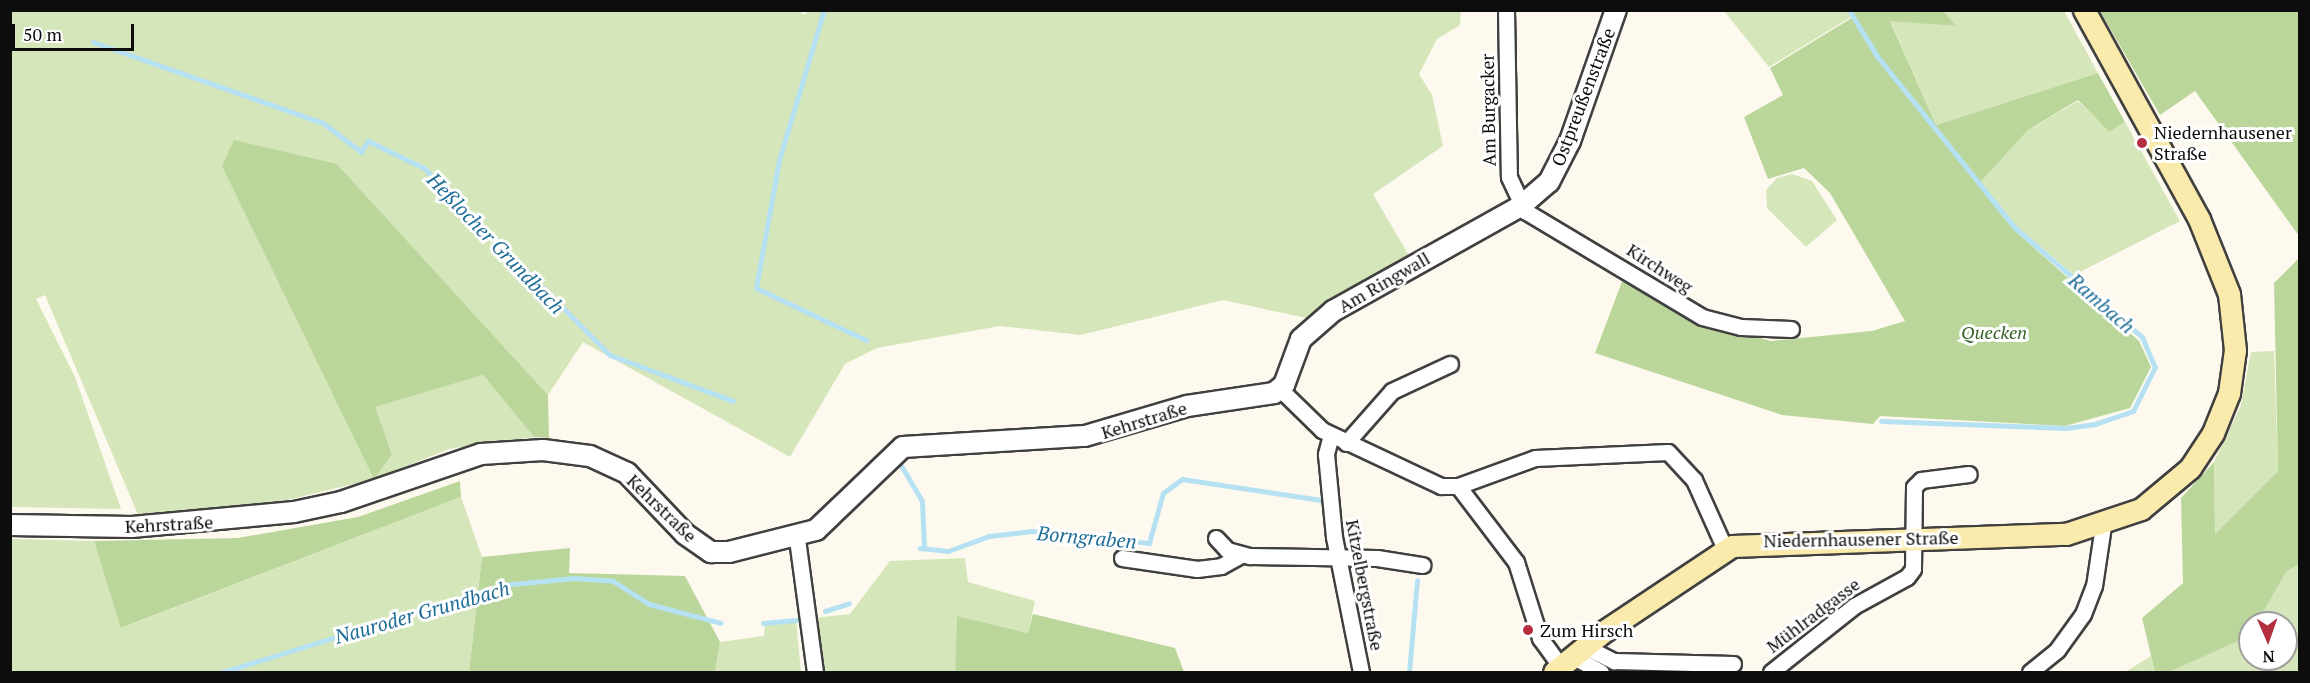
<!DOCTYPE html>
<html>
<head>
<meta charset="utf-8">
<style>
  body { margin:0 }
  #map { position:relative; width:2310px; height:683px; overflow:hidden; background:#fef9ee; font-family:"PT Serif",serif }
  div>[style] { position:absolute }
  .green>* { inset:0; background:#d5e6ba }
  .forest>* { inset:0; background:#bad69a }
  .stream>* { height:5px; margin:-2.5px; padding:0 2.5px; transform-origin:2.5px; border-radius:2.5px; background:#b6e1f2 }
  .roads { filter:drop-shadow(2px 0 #404040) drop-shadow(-2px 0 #404040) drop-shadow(0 2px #404040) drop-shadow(0 -2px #404040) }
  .minor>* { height:15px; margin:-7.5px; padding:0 7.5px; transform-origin:7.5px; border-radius:7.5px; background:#fff }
  .tertiary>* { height:20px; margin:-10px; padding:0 10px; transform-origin:10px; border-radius:10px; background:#fff }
  .secondary>* { height:21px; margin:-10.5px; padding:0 10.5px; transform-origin:10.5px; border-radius:10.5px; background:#faebad }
  .dots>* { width:16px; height:16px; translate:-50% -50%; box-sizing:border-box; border:3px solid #fff; border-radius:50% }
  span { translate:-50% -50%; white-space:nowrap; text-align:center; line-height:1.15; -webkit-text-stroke:6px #fff; paint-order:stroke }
  .street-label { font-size:18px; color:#0d0d0d }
  .poi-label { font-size:18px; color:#0d0d0d }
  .left { translate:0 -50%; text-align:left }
  .park-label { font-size:18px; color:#346022; font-style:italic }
  .water-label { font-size:20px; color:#1e6d97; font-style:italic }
  .frame { position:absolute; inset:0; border:12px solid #0d0d0d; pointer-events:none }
  .north { position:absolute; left:2238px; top:611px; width:60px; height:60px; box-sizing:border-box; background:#fff; border:2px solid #9e9e9e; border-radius:50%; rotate:178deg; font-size:16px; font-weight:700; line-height:24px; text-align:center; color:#0d0d0d }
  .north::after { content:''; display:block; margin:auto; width:21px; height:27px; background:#b42e40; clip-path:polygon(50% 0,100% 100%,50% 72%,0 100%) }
  .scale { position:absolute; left:12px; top:24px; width:122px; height:27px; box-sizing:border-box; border:3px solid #0d0d0d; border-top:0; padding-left:8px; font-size:18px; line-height:21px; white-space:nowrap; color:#0d0d0d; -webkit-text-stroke:4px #fff; paint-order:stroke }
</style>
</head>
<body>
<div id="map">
  <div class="green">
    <i style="clip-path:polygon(797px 10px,805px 15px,808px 10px,1461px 11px,1460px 25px,1437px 39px,1419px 74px,1432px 95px,1443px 146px,1373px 194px,1411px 259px,1306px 318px,1223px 300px,1081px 335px,1000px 326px,877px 348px,845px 364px,790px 457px,583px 342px,548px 395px,337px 164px,374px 478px,392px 453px,374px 407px,483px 375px,534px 437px,449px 449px,374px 479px,266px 505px,139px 517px,45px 295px,36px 299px,75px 377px,121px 509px,11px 507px,11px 11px)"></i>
    <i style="clip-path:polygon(1724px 11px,1847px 11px,1851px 17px,1769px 67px)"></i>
    <i style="clip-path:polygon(1943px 11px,2064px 11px,2098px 73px,1936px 125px,1890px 20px,1955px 26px)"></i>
    <i style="clip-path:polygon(2078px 101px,2109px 132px,2125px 122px,2180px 221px,2074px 275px,2016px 226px,1981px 182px,2028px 130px)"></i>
    <i style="clip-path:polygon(1792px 174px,1812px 181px,1837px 220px,1806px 247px,1767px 208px,1766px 190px,1777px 178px)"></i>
    <i style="clip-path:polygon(2274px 351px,2278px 471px,2215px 534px,2214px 462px,2241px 405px,2251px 352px)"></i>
    <i style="clip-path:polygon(461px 497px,482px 557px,469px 672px,11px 672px,11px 539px,94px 541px,122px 628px)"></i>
    <i style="clip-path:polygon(965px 558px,968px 582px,1035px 601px,1028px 633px,957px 616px,955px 672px,823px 672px,814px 618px,850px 614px,890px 561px)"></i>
    <i style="clip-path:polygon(2299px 564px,2299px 672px,2169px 672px,2250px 635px,2250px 659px,2286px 659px,2286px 623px,2257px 623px,2286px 572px)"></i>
    <i style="clip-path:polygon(796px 620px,801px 672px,715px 672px,720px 642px,764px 636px,765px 625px)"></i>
    <i style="clip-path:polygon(2151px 656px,2155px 672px,2125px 672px)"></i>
  </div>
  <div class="forest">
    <i style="clip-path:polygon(1852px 11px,1943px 11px,1956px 26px,1890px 21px,1936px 125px,2098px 73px,2125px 122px,2109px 132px,2078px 100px,2028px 130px,1978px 185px,2013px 229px,2139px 341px,2151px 367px,2130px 408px,2065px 426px,1880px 416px,1873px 424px,1782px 415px,1595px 353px,1623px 279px,1687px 318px,1771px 341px,1872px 331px,1905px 321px,1830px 193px,1804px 168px,1768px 179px,1744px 117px,1783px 95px,1770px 68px,1855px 16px)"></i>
    <i style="clip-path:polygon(2100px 11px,2299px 11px,2299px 236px,2195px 91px,2160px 115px)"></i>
    <i style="clip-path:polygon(234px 140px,337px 164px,548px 395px,549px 438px,534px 437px,483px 375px,375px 407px,392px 454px,374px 479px,222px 166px)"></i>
    <i style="clip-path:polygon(2299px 258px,2299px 564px,2286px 572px,2257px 623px,2250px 623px,2249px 636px,2169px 672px,2155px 672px,2142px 618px,2183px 583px,2181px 498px,2214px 462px,2215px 534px,2278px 471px,2274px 283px)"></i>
    <i style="clip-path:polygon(460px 481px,461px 497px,121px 628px,94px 541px,238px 538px,358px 517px)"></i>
    <i style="clip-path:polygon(570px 548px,569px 573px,685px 576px,720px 642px,715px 672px,469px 672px,482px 557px)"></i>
    <i style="clip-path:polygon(1033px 614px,1175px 648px,1184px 672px,955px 672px,957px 616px,1028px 633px)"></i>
  </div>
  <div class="stream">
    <i style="left:824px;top:10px;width:157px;rotate:106.7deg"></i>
    <i style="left:779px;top:160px;width:130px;rotate:100.2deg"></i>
    <i style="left:756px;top:288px;width:122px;rotate:25.3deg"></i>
    <i style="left:1849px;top:10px;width:54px;rotate:58.7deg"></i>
    <i style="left:1877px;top:56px;width:219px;rotate:51.3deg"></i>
    <i style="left:2014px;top:227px;width:169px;rotate:40.7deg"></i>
    <i style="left:2142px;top:337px;width:33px;rotate:67deg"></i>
    <i style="left:2155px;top:367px;width:49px;rotate:116.6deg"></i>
    <i style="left:2133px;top:411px;width:40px;rotate:161.1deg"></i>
    <i style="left:2095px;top:424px;width:29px;rotate:172deg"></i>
    <i style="left:2066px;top:428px;width:185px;rotate:-177.8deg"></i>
    <i style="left:93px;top:42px;width:244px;rotate:19.4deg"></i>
    <i style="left:323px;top:123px;width:48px;rotate:37.3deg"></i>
    <i style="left:361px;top:152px;width:13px;rotate:-58deg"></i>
    <i style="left:368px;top:141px;width:62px;rotate:25.7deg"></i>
    <i style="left:424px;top:168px;width:264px;rotate:45.2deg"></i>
    <i style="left:610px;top:355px;width:131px;rotate:20.5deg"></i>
    <i style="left:899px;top:462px;width:45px;rotate:59.5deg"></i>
    <i style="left:922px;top:501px;width:46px;rotate:87.5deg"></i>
    <i style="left:920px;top:548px;width:28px;rotate:6deg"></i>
    <i style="left:948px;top:551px;width:44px;rotate:-20.1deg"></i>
    <i style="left:989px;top:536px;width:43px;rotate:-6.6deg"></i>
    <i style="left:1032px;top:531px;width:118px;rotate:5.9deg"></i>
    <i style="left:1149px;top:543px;width:52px;rotate:-74.4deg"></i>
    <i style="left:1163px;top:493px;width:24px;rotate:-36deg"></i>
    <i style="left:1182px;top:479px;width:141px;rotate:8.6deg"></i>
    <i style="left:825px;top:611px;width:25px;rotate:-18deg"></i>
    <i style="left:763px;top:623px;width:36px;rotate:-5deg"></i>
    <i style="left:223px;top:672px;width:292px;rotate:-17.3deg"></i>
    <i style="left:502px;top:585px;width:72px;rotate:-5.6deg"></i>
    <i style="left:574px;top:578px;width:39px;rotate:4deg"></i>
    <i style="left:613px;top:581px;width:43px;rotate:32.6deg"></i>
    <i style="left:649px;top:604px;width:74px;rotate:14.8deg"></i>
    <i style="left:1409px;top:672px;width:92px;rotate:-85deg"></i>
  </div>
  <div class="roads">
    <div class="minor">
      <i style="left:1506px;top:10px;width:167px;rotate:89deg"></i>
      <i style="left:1509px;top:177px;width:38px;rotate:65deg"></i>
      <i style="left:1525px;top:211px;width:206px;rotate:30.9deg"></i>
      <i style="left:1702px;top:317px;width:40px;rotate:14.4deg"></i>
      <i style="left:1741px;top:327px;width:50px;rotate:2.3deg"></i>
      <i style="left:1280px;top:389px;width:59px;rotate:44.3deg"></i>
      <i style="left:1322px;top:430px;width:132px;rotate:25.2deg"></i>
      <i style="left:1441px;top:486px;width:17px"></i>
      <i style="left:1458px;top:486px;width:82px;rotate:-20deg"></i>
      <i style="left:1535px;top:458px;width:133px;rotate:-2.6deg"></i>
      <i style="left:1668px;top:452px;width:38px;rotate:47deg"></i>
      <i style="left:1694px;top:480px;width:76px;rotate:65.8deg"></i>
      <i style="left:1331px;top:435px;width:20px;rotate:105deg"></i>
      <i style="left:1326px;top:454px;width:83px;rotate:84.5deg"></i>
      <i style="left:1334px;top:537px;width:138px;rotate:78.7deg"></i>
      <i style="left:1346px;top:443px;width:69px;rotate:-48.5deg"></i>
      <i style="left:1392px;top:391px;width:64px;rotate:-25deg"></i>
      <i style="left:1458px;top:486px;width:96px;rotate:52.7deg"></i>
      <i style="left:1516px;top:562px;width:80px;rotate:72.5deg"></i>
      <i style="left:1540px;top:638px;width:34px;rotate:54deg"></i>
      <i style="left:1216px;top:538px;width:16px;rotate:47deg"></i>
      <i style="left:1227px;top:550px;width:24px;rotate:15deg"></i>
      <i style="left:1250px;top:556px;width:127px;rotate:0.9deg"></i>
      <i style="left:1377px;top:558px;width:46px;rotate:8.8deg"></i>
      <i style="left:797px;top:539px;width:134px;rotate:82.3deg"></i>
      <i style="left:1122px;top:558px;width:76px;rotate:8.3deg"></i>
      <i style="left:1197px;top:569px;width:24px;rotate:-7deg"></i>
      <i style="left:1221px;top:566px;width:23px;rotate:-29deg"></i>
      <i style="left:1584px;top:646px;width:34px;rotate:27deg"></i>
      <i style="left:1614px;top:661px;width:119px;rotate:1.4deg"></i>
      <i style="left:1572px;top:656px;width:33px;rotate:29deg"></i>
      <i style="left:1771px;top:672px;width:106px;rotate:-38.5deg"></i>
      <i style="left:1854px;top:606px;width:60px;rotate:-28.7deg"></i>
      <i style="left:1907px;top:577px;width:10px;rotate:-53deg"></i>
      <i style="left:1913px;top:569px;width:82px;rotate:-89.3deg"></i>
      <i style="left:1914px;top:487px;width:10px;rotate:-45deg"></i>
      <i style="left:1921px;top:480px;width:48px;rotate:-7.1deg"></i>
      <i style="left:2030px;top:672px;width:35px;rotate:-39deg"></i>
      <i style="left:2057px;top:650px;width:44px;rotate:-54.2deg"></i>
      <i style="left:2083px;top:614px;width:30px;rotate:-69deg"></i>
      <i style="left:2094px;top:586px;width:61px;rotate:-81.5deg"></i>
    </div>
    <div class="tertiary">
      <i style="left:10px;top:525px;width:122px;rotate:0.9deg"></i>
      <i style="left:132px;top:527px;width:163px;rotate:-5.3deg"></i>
      <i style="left:294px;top:512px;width:48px;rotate:-12deg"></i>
      <i style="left:341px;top:502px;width:148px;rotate:-18.9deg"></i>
      <i style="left:481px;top:454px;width:62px;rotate:-3.7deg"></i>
      <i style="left:543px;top:450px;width:47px;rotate:7.3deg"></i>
      <i style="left:590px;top:456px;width:41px;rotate:24.7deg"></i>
      <i style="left:627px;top:473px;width:84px;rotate:46.4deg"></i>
      <i style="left:685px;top:534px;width:32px;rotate:35deg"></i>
      <i style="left:711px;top:552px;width:18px"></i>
      <i style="left:729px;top:552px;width:90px;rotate:-14.2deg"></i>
      <i style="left:816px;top:530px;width:120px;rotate:-43.7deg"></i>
      <i style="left:903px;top:447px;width:182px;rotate:-3.5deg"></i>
      <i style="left:1085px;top:436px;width:106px;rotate:-16.4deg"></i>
      <i style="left:1187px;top:406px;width:88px;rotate:-8.5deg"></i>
      <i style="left:1274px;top:393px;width:13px;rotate:-39deg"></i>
      <i style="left:1284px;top:385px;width:49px;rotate:-69.7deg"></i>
      <i style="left:1301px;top:339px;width:43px;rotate:-41.2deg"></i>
      <i style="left:1333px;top:311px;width:215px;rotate:-29.2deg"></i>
      <i style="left:1521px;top:206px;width:37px;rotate:-41deg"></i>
      <i style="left:1549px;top:182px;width:46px;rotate:-62.9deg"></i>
      <i style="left:1570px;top:141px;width:139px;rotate:-70.7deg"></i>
    </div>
    <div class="secondary">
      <i style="left:1554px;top:672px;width:63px;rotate:-39.2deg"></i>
      <i style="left:1603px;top:632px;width:155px;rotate:-33.7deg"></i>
      <i style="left:1732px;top:546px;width:334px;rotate:-2.1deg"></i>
      <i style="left:2066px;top:534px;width:79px;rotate:-18.4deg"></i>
      <i style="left:2141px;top:509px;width:64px;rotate:-39.9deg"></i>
      <i style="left:2190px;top:468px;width:42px;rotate:-56.7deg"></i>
      <i style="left:2213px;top:433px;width:43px;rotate:-68.2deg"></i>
      <i style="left:2229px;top:393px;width:43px;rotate:-82.1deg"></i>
      <i style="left:2235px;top:350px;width:56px;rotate:-96.1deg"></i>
      <i style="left:2229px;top:294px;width:81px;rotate:-111.8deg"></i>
      <i style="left:2199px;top:219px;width:239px;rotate:-118.8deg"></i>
    </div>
  </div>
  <div class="dots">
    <i style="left:2142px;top:143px;background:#b42e40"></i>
    <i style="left:1528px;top:630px;background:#b42e40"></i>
  </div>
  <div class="street-label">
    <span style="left:1583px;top:97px;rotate:-69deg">Ostpreußenstraße</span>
    <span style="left:1488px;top:110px;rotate:-91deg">Am Burgacker</span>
    <span style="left:1660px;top:268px;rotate:33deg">Kirchweg</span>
    <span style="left:1384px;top:282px;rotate:-30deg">Am Ringwall</span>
    <span style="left:1144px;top:420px;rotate:-17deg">Kehrstraße</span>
    <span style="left:662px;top:508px;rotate:44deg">Kehrstraße</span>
    <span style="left:169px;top:524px;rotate:-3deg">Kehrstraße</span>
    <span style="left:1861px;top:539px;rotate:-1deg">Niedernhausener Straße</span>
    <span style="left:1365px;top:585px;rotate:79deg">Kitzelbergstraße</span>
    <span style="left:1813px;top:615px;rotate:-37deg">Mühlradgasse</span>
  </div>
  <div class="poi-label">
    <span class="left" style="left:2154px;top:143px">Niedernhausener<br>Straße</span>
    <span class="left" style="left:1540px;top:630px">Zum Hirsch</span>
  </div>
  <div class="park-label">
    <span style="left:1994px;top:332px">Quecken</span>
  </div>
  <div class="water-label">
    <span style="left:496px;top:243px;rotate:46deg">Heßlocher Grundbach</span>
    <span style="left:2102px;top:303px;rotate:41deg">Rambach</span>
    <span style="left:1087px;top:537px;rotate:5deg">Borngraben</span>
    <span style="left:422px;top:612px;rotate:-16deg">Nauroder Grundbach</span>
  </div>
  <div class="frame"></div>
  <div class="north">N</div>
  <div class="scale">50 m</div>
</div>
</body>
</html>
